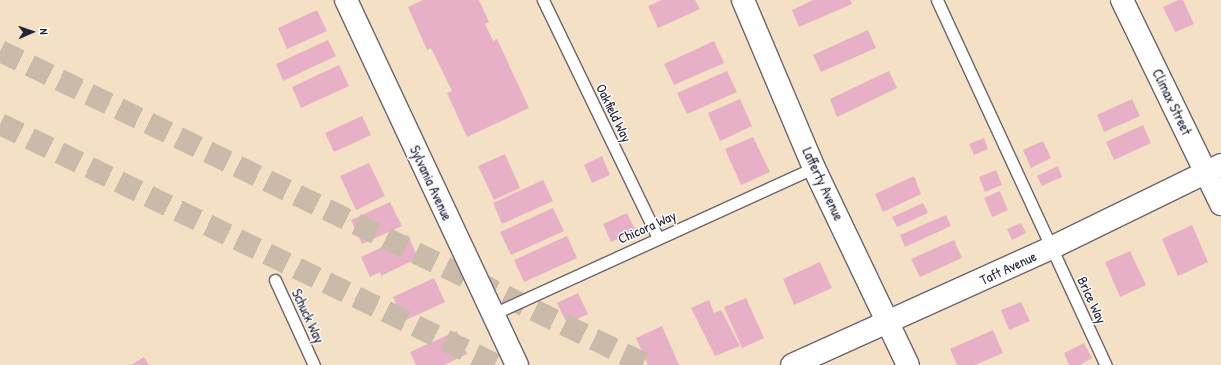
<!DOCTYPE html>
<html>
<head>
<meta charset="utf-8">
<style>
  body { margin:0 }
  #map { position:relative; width:1221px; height:365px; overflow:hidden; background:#f4e0c5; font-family:"Patrick Hand",sans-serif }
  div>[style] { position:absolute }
  .building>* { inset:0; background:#e8b0c6 }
  .highway-tunnel>* { height:22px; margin-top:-11px; transform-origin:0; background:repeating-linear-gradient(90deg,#cabaa9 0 22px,transparent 0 33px) }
  .roads { filter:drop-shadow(1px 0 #6c646b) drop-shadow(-1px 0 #6c646b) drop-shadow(0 1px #6c646b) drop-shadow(0 -1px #6c646b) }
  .lane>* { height:11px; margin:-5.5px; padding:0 5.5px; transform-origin:5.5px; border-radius:5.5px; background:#fff }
  .street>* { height:22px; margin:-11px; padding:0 11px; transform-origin:11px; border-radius:11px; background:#fff }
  span { translate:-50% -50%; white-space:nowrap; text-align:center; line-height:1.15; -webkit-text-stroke:3px #fff; paint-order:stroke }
  .street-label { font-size:14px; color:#22223b }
  .north { position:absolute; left:12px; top:12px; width:40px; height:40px; -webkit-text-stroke:3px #fff; paint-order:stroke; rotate:88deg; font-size:11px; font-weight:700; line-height:16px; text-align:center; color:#22223b }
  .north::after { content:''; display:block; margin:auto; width:14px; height:18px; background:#22223b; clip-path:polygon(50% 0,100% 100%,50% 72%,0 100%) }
</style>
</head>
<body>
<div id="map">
  <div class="building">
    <i style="clip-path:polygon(423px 0,479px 0,489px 22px,485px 24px,493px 41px,497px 39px,529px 108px,467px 137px,447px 93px,452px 91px,431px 48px,427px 50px,408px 7px)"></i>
    <i style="clip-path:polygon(662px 0,695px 0,700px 9px,658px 28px,648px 6px)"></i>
    <i style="clip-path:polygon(813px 0,850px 0,852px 4px,799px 27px,792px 10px)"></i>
    <i style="clip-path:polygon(1178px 0,1183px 0,1194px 24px,1175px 32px,1163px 7px)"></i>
    <i style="clip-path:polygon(317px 10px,327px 31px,287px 49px,278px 28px)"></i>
    <i style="clip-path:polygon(868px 30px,876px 48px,821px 72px,813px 55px)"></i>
    <i style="clip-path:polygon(328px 40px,336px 56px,283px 81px,276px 64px)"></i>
    <i style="clip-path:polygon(714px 41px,724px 63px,674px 85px,664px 64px)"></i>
    <i style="clip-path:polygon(339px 65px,349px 86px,301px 108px,292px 87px)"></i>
    <i style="clip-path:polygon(727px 71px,737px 92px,687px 114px,677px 93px)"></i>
    <i style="clip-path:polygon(889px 71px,897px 88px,837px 117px,830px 99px)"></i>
    <i style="clip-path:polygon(740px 99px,752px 126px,720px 141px,708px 113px)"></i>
    <i style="clip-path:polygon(1132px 99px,1140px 116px,1104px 132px,1097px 115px)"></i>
    <i style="clip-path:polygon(362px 116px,371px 135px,334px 152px,325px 133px)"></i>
    <i style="clip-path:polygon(1143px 125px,1151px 143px,1114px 160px,1106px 142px)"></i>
    <i style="clip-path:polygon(753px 137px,770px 172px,741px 185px,725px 149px)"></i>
    <i style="clip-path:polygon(984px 138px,988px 149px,974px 155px,969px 144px)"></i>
    <i style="clip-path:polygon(1043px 141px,1051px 158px,1031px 168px,1023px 150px)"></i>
    <i style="clip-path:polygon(505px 154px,520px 188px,494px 200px,478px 166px)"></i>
    <i style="clip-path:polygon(602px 156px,610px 175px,592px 183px,584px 165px)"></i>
    <i style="clip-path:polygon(369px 163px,385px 196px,356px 210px,340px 176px)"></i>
    <i style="clip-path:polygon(1058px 166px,1062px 177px,1042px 186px,1037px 176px)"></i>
    <i style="clip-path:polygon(996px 170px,1002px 185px,985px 192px,979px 177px)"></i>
    <i style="clip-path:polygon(914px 176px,921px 194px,883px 212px,875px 194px)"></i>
    <i style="clip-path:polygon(543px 180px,553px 201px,502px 224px,493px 203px)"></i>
    <i style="clip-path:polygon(1000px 191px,1008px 210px,992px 217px,984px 198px)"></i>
    <i style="clip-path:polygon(390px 202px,402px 226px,362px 244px,351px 220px)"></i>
    <i style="clip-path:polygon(923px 203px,928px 213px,897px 227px,892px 217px)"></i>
    <i style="clip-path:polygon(553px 208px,564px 231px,511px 255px,500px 232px)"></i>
    <i style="clip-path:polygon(627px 213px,636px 231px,611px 242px,603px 224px)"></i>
    <i style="clip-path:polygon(946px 215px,951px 226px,905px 247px,900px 235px)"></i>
    <i style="clip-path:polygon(1021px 223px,1026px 233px,1012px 240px,1007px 229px)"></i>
    <i style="clip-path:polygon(1192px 225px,1208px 262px,1178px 276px,1162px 239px)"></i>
    <i style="clip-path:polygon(408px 235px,418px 258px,381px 276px,380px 272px,370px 277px,361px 257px)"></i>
    <i style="clip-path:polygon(567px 236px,577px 258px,524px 282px,514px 260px)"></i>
    <i style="clip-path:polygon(954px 240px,962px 258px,920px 277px,911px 259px)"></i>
    <i style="clip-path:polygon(1130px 251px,1146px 285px,1120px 297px,1105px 262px)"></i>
    <i style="clip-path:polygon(820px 262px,832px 288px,794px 305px,783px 279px)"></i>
    <i style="clip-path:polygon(434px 278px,445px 302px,404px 321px,393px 297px)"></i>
    <i style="clip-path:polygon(578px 293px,588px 314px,567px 324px,557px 303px)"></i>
    <i style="clip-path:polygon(746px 298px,764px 338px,742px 348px,724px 307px)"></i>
    <i style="clip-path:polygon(709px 300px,714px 313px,721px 310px,740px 346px,715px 356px,691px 308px)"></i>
    <i style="clip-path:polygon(1021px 302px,1030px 321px,1009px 330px,1001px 310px)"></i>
    <i style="clip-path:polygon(662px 326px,679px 365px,648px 365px,636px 338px)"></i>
    <i style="clip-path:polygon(993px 330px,1003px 353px,975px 365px,957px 365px,950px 349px)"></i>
    <i style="clip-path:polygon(457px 331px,467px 354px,444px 365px,416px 365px,410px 352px)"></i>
    <i style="clip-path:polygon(1084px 343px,1092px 358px,1080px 365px,1069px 365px,1064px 353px)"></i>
    <i style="clip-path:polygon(144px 357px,149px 365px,131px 365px)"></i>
  </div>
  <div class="highway-tunnel">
    <i style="left:0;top:51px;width:719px;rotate:25.89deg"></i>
    <i style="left:0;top:124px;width:551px;rotate:25.91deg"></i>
  </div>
  <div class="roads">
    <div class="lane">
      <i style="left:543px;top:0;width:264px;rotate:64.2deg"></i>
      <i style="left:937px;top:0;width:402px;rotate:65.2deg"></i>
      <i style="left:275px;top:280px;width:94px;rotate:65.4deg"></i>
      <i style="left:493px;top:314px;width:353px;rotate:-24.5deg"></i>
    </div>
    <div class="street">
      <i style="left:346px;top:0;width:403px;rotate:64.9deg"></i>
      <i style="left:743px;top:0;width:182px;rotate:67.1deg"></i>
      <i style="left:814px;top:168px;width:218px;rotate:64.5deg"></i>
      <i style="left:1122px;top:0;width:227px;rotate:64.1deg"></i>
      <i style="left:792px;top:365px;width:284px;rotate:-24.3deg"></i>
      <i style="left:1051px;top:248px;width:189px;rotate:-26deg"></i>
    </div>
  </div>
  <div class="street-label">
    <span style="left:1172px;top:102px;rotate:64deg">Climax Street</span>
    <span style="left:614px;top:113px;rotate:64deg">Oakfield Way</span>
    <span style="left:431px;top:183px;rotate:65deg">Sylvania Avenue</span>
    <span style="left:823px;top:184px;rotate:65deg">Lafferty Avenue</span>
    <span style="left:647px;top:227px;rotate:-24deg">Chicora Way</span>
    <span style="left:1008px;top:268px;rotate:-25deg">Taft Avenue</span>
    <span style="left:1092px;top:300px;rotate:65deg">Brice Way</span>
    <span style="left:308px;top:316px;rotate:65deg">Schuck Way</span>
  </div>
  <div class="north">N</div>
</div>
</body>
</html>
